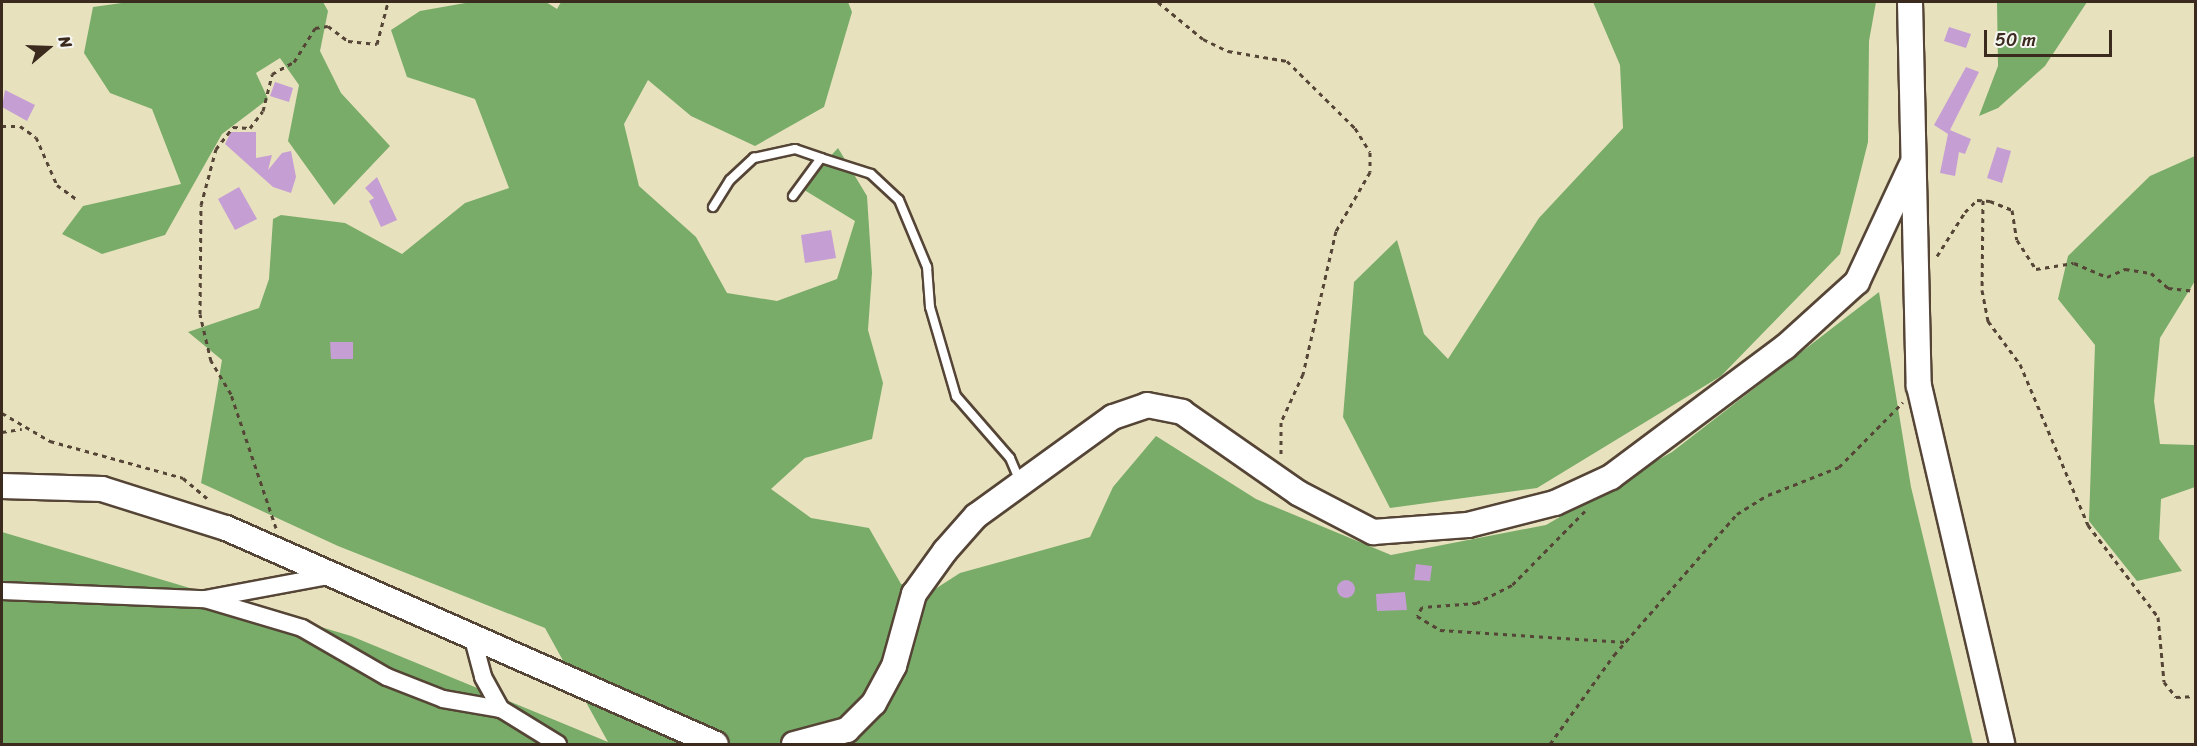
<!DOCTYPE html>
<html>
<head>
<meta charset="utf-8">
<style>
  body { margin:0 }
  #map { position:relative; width:2197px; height:746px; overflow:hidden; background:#e8e1be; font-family:Sriracha,sans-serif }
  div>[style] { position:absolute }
  .forest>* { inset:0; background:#78ac68 }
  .building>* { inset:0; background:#c59ed3 }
  .round { border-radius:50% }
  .path>* { height:3px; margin-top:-1.5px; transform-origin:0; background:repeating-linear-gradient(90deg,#554536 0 4.5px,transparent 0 9px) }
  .roads { filter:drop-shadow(2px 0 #554536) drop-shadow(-2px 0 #554536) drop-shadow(0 2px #554536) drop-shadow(0 -2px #554536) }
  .lane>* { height:8px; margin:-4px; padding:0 4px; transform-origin:4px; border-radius:4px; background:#fff }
  .street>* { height:16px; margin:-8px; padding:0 8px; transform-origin:8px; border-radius:8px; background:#fff }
  .secondary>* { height:24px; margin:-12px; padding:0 12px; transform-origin:12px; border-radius:12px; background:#fff }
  span { translate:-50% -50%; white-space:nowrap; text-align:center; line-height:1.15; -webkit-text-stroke:4.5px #f6f6f2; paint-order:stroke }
  .frame { position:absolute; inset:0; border:3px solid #3b2a1e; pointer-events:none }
  .north { position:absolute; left:18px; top:18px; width:60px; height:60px; -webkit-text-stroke:4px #f6f6f2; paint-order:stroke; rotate:71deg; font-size:16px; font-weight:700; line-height:24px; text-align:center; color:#3b2a1e }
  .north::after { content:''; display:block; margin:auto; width:21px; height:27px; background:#3b2a1e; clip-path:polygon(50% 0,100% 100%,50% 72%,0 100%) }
  .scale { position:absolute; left:1984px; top:30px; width:128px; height:27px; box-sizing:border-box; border:3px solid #3b2a1e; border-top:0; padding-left:8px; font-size:18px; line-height:21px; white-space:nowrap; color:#3b2a1e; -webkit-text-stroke:4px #f6f6f2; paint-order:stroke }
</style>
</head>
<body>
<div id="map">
  <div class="forest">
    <i style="clip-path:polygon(129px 2px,323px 2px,328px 11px,320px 51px,341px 93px,390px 146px,334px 205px,288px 141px,299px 85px,280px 58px,256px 73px,268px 99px,222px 134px,165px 235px,102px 254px,62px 234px,83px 206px,181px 184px,152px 109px,110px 93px,84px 53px,93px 7px)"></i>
    <i style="clip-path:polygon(471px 2px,546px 2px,557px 9px,561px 2px,848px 2px,852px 12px,824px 107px,755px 146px,691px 116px,648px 80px,624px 124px,639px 186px,696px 237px,727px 293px,777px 301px,837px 279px,855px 221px,801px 188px,838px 148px,867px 196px,872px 273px,868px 330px,883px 383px,872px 439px,805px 458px,771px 489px,811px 518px,869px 528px,901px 584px,932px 591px,960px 573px,1090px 537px,1113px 487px,1156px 436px,1256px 499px,1391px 555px,1546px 525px,1672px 452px,1879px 292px,1911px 487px,1973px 744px,2px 744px,2px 532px,351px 636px,608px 742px,545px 628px,338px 546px,201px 483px,222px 360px,188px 332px,259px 308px,269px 279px,273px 219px,281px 215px,345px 223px,402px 254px,465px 203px,509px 188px,475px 99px,407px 77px,391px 30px,420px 11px)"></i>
    <i style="clip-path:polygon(1593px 2px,1876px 2px,1869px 41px,1868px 142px,1840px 254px,1721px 376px,1537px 488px,1390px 508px,1343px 417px,1354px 282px,1397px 240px,1424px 334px,1448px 359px,1539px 218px,1623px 128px,1620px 65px)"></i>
    <i style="clip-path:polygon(1997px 2px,2087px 2px,2045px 66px,1998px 108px,1979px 116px,1998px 66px)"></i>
    <i style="clip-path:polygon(2195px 156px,2195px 281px,2160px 338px,2154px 401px,2160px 444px,2194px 445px,2195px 487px,2161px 499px,2159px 539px,2182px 571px,2137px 581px,2089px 521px,2095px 345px,2058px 299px,2068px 256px,2150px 176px)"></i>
  </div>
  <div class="building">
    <i style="clip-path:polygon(1949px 27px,1971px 34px,1966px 48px,1944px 41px)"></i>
    <i style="clip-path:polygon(1966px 67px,1979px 72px,1950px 130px,1971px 139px,1965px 154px,1959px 152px,1955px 176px,1940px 173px,1948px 134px,1934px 125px)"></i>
    <i style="clip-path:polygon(275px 82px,293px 88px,289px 102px,270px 96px)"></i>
    <i style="clip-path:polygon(5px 90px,35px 105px,27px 121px,2px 107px)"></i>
    <i style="clip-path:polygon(231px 132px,256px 132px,256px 158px,272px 155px,268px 170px,282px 153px,291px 151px,296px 177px,291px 193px,273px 187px,225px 144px)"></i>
    <i style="clip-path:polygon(1997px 147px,2011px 151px,2002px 183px,1987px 178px)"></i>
    <i style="clip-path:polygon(377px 177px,397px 220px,381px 227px,369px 201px,374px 198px,365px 188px)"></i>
    <i style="clip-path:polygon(239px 187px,257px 219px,235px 230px,218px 199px)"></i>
    <i style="clip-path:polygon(831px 230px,836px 258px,805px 263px,801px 235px)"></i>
    <i style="clip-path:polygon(330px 342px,353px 342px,353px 359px,331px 359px)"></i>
    <i style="clip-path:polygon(1416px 564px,1432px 566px,1430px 581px,1414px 580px)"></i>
    <i class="round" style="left:1337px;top:580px;width:18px;height:18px"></i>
    <i style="clip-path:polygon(1405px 592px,1407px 610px,1377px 611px,1376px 594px)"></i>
  </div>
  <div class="path">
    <i style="left:1158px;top:2px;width:58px;rotate:39.4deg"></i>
    <i style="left:1203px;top:39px;width:28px;rotate:26deg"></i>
    <i style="left:1228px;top:51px;width:60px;rotate:9.6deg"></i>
    <i style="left:1287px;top:61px;width:95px;rotate:44.6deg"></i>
    <i style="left:1355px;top:128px;width:28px;rotate:58deg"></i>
    <i style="left:1370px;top:152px;width:20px;rotate:90deg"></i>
    <i style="left:1370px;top:172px;width:68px;rotate:120deg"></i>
    <i style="left:1336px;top:231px;width:147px;rotate:103deg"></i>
    <i style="left:1303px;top:374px;width:53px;rotate:114.6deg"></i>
    <i style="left:1281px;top:422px;width:36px;rotate:90deg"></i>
    <i style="left:2px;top:126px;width:18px"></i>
    <i style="left:20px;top:126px;width:19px;rotate:35deg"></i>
    <i style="left:36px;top:137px;width:52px;rotate:66.4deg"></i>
    <i style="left:57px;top:185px;width:26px;rotate:36deg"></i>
    <i style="left:1983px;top:200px;width:90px;rotate:90.6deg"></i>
    <i style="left:1982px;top:290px;width:32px;rotate:79deg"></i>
    <i style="left:1988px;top:321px;width:54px;rotate:53.3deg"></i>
    <i style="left:2020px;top:364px;width:175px;rotate:67.1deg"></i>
    <i style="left:2088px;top:525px;width:116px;rotate:52.7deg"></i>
    <i style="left:2158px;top:617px;width:65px;rotate:84.7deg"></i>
    <i style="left:2164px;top:682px;width:19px;rotate:51deg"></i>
    <i style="left:2176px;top:697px;width:20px;rotate:-3deg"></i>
    <i style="left:1937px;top:256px;width:52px;rotate:-57.5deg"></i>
    <i style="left:1965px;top:212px;width:17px;rotate:-45deg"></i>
    <i style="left:1977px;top:200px;width:13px;rotate:4deg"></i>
    <i style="left:1990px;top:201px;width:24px;rotate:22deg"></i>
    <i style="left:2012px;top:210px;width:30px;rotate:81deg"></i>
    <i style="left:2017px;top:240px;width:35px;rotate:57deg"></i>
    <i style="left:2036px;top:269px;width:38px;rotate:-9deg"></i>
    <i style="left:2074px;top:263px;width:36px;rotate:23deg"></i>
    <i style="left:2107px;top:277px;width:20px;rotate:-24deg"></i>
    <i style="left:2125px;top:269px;width:26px;rotate:9deg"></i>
    <i style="left:2151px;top:273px;width:23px;rotate:41deg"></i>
    <i style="left:2168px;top:288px;width:28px;rotate:6deg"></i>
    <i style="left:2px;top:413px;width:56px;rotate:30.3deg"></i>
    <i style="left:50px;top:441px;width:138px;rotate:15.5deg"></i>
    <i style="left:183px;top:478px;width:35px;rotate:40deg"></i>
    <i style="left:2px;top:432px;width:20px;rotate:-9deg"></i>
    <i style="left:1585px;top:511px;width:104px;rotate:134.6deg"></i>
    <i style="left:1512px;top:585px;width:39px;rotate:153deg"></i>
    <i style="left:1477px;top:603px;width:55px;rotate:175.8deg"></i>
    <i style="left:1422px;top:607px;width:10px;rotate:119deg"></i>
    <i style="left:1417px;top:616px;width:27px;rotate:31deg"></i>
    <i style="left:1440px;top:630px;width:186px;rotate:3.7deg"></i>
    <i style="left:276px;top:528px;width:141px;rotate:-108.6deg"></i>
    <i style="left:231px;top:394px;width:39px;rotate:-121deg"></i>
    <i style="left:211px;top:361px;width:48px;rotate:-103.2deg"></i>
    <i style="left:200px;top:314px;width:109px;rotate:-89.5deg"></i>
    <i style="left:201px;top:205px;width:58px;rotate:-75deg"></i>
    <i style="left:216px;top:149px;width:28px;rotate:-52deg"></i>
    <i style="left:233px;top:127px;width:17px;rotate:3deg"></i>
    <i style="left:250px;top:128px;width:21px;rotate:-53deg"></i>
    <i style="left:263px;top:111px;width:38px;rotate:-76deg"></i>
    <i style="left:272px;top:74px;width:25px;rotate:-29deg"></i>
    <i style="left:294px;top:62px;width:40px;rotate:-58deg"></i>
    <i style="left:315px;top:28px;width:13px;rotate:-9deg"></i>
    <i style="left:328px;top:26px;width:25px;rotate:37deg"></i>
    <i style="left:348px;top:41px;width:29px;rotate:6deg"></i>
    <i style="left:377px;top:44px;width:43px;rotate:-75.3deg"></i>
    <i style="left:1550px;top:744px;width:110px;rotate:-54.3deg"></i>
    <i style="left:1614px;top:655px;width:187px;rotate:-48.9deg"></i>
    <i style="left:1737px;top:514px;width:36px;rotate:-32deg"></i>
    <i style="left:1768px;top:495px;width:76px;rotate:-21.5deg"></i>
    <i style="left:1839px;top:467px;width:91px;rotate:-45.4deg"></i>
  </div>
  <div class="roads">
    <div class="lane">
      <i style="left:793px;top:196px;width:47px;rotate:-53.6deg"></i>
      <i style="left:821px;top:158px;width:52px;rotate:17.7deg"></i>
      <i style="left:871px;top:174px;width:38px;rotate:43deg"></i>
      <i style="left:899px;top:200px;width:73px;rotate:67.3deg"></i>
      <i style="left:927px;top:267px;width:40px;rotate:85.7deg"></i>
      <i style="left:930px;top:307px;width:93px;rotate:73.7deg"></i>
      <i style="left:956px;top:396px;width:82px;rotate:48.9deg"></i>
      <i style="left:1010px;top:458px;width:25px;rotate:67deg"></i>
      <i style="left:713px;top:207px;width:32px;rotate:-58deg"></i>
      <i style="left:730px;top:180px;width:33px;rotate:-43deg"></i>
      <i style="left:754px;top:158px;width:42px;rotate:-12.4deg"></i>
      <i style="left:795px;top:149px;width:28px;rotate:19deg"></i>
    </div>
    <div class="street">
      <i style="left:2px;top:591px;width:203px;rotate:2.3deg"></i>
      <i style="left:205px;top:599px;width:130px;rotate:-10.6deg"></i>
      <i style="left:205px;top:599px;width:101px;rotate:16.6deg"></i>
      <i style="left:302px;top:628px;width:98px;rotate:30deg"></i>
      <i style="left:387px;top:677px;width:60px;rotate:21.4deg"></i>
      <i style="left:443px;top:699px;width:59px;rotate:9.8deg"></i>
      <i style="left:501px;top:709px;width:67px;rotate:31.6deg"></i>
      <i style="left:473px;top:639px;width:39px;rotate:75deg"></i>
      <i style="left:483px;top:677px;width:37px;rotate:61deg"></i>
    </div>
    <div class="secondary">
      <i style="left:1910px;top:2px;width:384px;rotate:88.7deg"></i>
      <i style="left:1919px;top:386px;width:367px;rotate:76.9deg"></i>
      <i style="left:2px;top:486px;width:100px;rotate:1.7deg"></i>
      <i style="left:102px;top:489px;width:130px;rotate:17.5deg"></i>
      <i style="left:226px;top:528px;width:535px;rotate:23.79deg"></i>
      <i style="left:794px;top:744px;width:55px;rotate:-14.8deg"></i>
      <i style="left:847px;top:730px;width:38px;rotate:-45deg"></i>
      <i style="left:874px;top:703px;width:42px;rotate:-61.6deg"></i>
      <i style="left:894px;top:666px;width:75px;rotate:-74.5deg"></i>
      <i style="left:914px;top:594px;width:53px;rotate:-54.2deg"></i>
      <i style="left:945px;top:551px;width:47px;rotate:-48.5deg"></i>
      <i style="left:976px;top:516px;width:169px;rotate:-35.9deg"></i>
      <i style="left:1113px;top:417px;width:36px;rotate:-19deg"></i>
      <i style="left:1147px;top:405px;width:36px;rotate:11deg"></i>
      <i style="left:1182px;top:412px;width:141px;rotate:34.9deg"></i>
      <i style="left:1298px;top:493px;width:85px;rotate:27.5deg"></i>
      <i style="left:1373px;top:532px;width:95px;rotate:-4.2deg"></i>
      <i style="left:1468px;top:525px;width:90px;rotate:-14.2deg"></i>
      <i style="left:1555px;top:503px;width:62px;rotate:-24.9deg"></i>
      <i style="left:1611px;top:477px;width:217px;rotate:-36.8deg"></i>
      <i style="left:1785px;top:347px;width:97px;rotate:-42.1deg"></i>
      <i style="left:1857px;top:282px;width:128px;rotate:-65deg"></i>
    </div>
  </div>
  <div class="frame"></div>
  <div class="north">N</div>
  <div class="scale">50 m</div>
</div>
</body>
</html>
